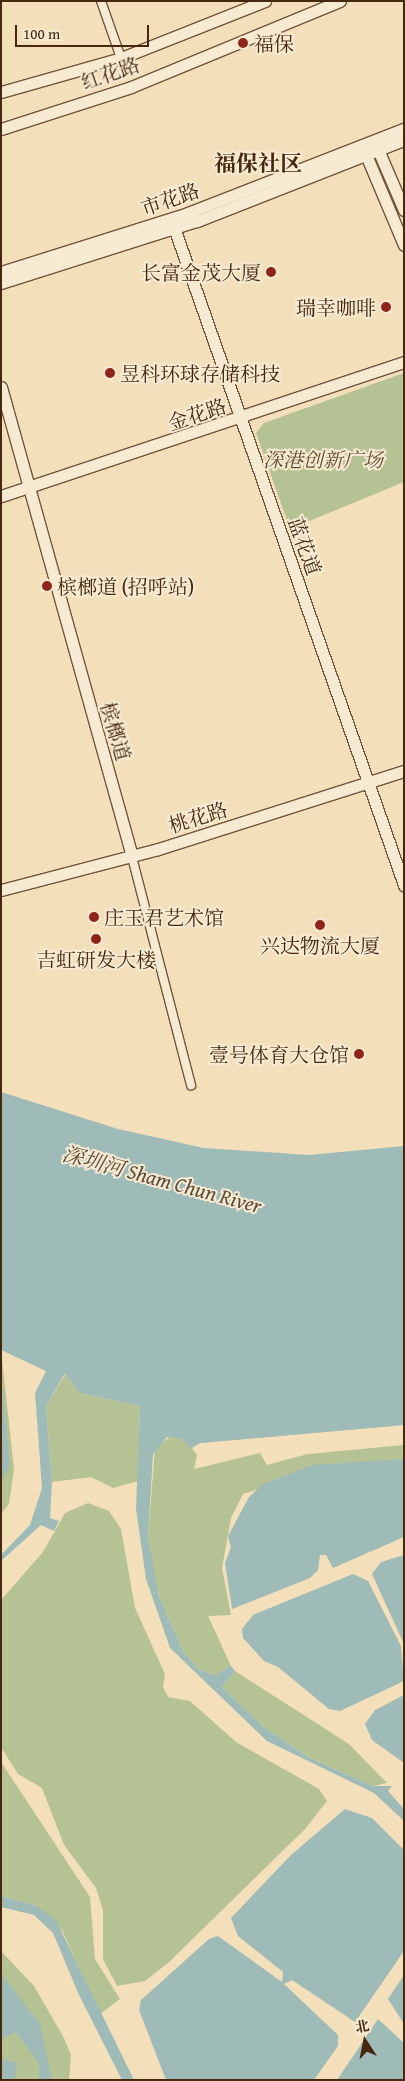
<!DOCTYPE html>
<html>
<head>
<meta charset="utf-8">
<style>
  body { margin:0 }
  #map { position:relative; width:405px; height:2081px; overflow:hidden; background:#f3dfba; font-family:"Gentium Book Plus","Noto Serif SC",serif }
  div>[style] { position:absolute }
  .green>* { inset:0; background:#b5c394 }
  .water>* { inset:0; background:#9ebbb8 }
  .roads { filter:drop-shadow(1px 0 #71563a) drop-shadow(-1px 0 #71563a) drop-shadow(0 1px #71563a) drop-shadow(0 -1px #71563a) }
  .street>* { height:8px; margin:-4px; padding:0 4px; transform-origin:4px; border-radius:4px; background:#f7ead2 }
  .secondary>* { height:11px; margin:-5.5px; padding:0 5.5px; transform-origin:5.5px; border-radius:5.5px; background:#f7ead2 }
  .dots>* { width:14px; height:14px; translate:-50% -50%; box-sizing:border-box; border:2px solid #f7ead2; border-radius:50% }
  span { translate:-50% -50%; white-space:nowrap; text-align:center; line-height:1.15; -webkit-text-stroke:4px #f7ead2; paint-order:stroke }
  .poi-label { font-size:20px; color:#46280f }
  .left { translate:0 -50%; text-align:left }
  .right { translate:-100% -50%; text-align:right }
  .street-label { font-size:20px; color:#46280f }
  .park-label { font-size:20px; color:#624f30; font-style:italic }
  .water-label { font-size:21px; color:#5c4d39; font-style:italic }
  .quarter-label { font-size:22px; color:#46280f; font-weight:700 }
  .frame { position:absolute; inset:0; border:2px solid #46280f; pointer-events:none }
  .north { position:absolute; left:340px; top:2016px; width:50px; height:50px; -webkit-text-stroke:4px #f7ead2; paint-order:stroke; rotate:349deg; font-size:14px; font-weight:700; line-height:20px; text-align:center; color:#46280f }
  .north::after { content:''; display:block; margin:auto; width:18px; height:22px; background:#46280f; clip-path:polygon(50% 0,100% 100%,50% 72%,0 100%) }
  .scale { position:absolute; left:15px; top:25px; width:134px; height:22px; box-sizing:border-box; border:2px solid #46280f; border-top:0; padding-left:6px; font-size:15px; line-height:18px; white-space:nowrap; color:#46280f; -webkit-text-stroke:4px #f7ead2; paint-order:stroke }
</style>
</head>
<body>
<div id="map">
  <div class="green">
    <i style="clip-path:polygon(404px 373px,404px 482px,290px 529px,256px 433px,264px 423px)"></i>
    <i style="clip-path:polygon(1px 1350px,14px 1469px,9px 1504px,1px 1514px)"></i>
    <i style="clip-path:polygon(66px 1373px,80px 1393px,140px 1406px,138px 1481px,113px 1488px,91px 1477px,52px 1482px,46px 1406px)"></i>
    <i style="clip-path:polygon(404px 1425px,200px 1443px,192px 1448px,197px 1455px,194px 1469px,260px 1453px,267px 1465px,308px 1454px,404px 1445px,404px 1466px,286px 1480px,243px 1494px,231px 1518px,222px 1568px,231px 1615px,208px 1616px,231px 1666px,215px 1675px,198px 1669px,183px 1651px,159px 1596px,152px 1561px,148px 1537px,155px 1448px,171px 1436px)"></i>
    <i style="clip-path:polygon(88px 1503px,109px 1511px,121px 1529px,135px 1608px,165px 1674px,163px 1687px,168px 1697px,190px 1701px,236px 1742px,319px 1789px,327px 1801px,305px 1829px,168px 1963px,145px 1981px,117px 1986px,103px 1959px,103px 1910px,96px 1888px,64px 1845px,42px 1788px,18px 1774px,1px 1747px,1px 1600px,43px 1552px,65px 1513px)"></i>
    <i style="clip-path:polygon(235px 1671px,349px 1744px,387px 1783px,373px 1786px,310px 1758px,265px 1728px,222px 1687px)"></i>
    <i style="clip-path:polygon(1px 1762px,90px 1897px,95px 1959px,120px 1999px,100px 2014px,62px 1930px,35px 1905px,1px 1896px)"></i>
    <i style="clip-path:polygon(1px 1951px,34px 1986px,64px 2038px,71px 2055px,69px 2080px,1px 2080px)"></i>
  </div>
  <div class="water">
    <i style="clip-path:polygon(1px 1092px,118px 1129px,204px 1148px,309px 1155px,404px 1146px,404px 1425px,200px 1443px,191px 1448px,181px 1438px,167px 1437px,153px 1455px,148px 1537px,159px 1596px,183px 1651px,198px 1669px,215px 1675px,231px 1666px,235px 1671px,222px 1687px,265px 1728px,310px 1758px,373px 1786px,392px 1786px,388px 1791px,404px 1809px,404px 1821px,374px 1793px,267px 1741px,170px 1648px,146px 1579px,136px 1509px,140px 1406px,80px 1393px,65px 1373px,46px 1406px,52px 1482px,50px 1518px,59px 1521px,54px 1531px,41px 1525px,1px 1561px,1px 1555px,30px 1525px,42px 1488px,35px 1393px,46px 1371px,1px 1350px)"></i>
    <i style="clip-path:polygon(1px 1375px,10px 1466px,2px 1479px,1px 1479px)"></i>
    <i style="clip-path:polygon(404px 1459px,404px 1537px,333px 1568px,326px 1555px,320px 1555px,318px 1570px,310px 1578px,232px 1609px,225px 1563px,231px 1547px,228px 1536px,249px 1497px,263px 1484px,312px 1465px)"></i>
    <i style="clip-path:polygon(404px 1555px,404px 1644px,372px 1574px,381px 1562px)"></i>
    <i style="clip-path:polygon(353px 1574px,368px 1581px,401px 1646px,404px 1681px,340px 1711px,329px 1709px,278px 1667px,264px 1661px,243px 1638px,242px 1629px,253px 1615px)"></i>
    <i style="clip-path:polygon(404px 1695px,404px 1763px,372px 1740px,365px 1724px,375px 1710px)"></i>
    <i style="clip-path:polygon(345px 1809px,372px 1818px,404px 1850px,404px 1951px,355px 2022px,292px 1980px,284px 1984px,338px 2035px,338px 2046px,314px 2080px,166px 2080px,139px 2010px,141px 2000px,209px 1939px,218px 1936px,282px 1982px,283px 1972px,238px 1936px,231px 1918px,291px 1855px)"></i>
    <i style="clip-path:polygon(1px 1896px,35px 1905px,56px 1920px,134px 2080px,122px 2080px,79px 1995px,53px 1933px,34px 1915px,1px 1907px)"></i>
    <i style="clip-path:polygon(1px 1974px,40px 2024px,52px 2080px,39px 2080px,39px 2063px,16px 2032px,1px 2039px)"></i>
    <i style="clip-path:polygon(404px 1975px,404px 2024px,388px 1999px)"></i>
    <i style="clip-path:polygon(378px 2019px,404px 2043px,404px 2080px,337px 2080px)"></i>
    <i style="clip-path:polygon(1px 2059px,17px 2063px,15px 2078px,1px 2080px)"></i>
  </div>
  <div class="roads">
    <div class="street">
      <i style="left:101px;top:1px;width:60px;rotate:70.7deg"></i>
      <i style="left:132px;top:857px;width:236px;rotate:75.5deg"></i>
    </div>
    <div class="secondary">
      <i style="left:1px;top:92px;width:125px;rotate:-15.8deg"></i>
      <i style="left:121px;top:58px;width:155px;rotate:-21.6deg"></i>
      <i style="left:1px;top:129px;width:137px;rotate:-17.9deg"></i>
      <i style="left:131px;top:87px;width:226px;rotate:-22.4deg"></i>
      <i style="left:376px;top:145px;width:71px;rotate:66.7deg"></i>
      <i style="left:364px;top:150px;width:103px;rotate:67.2deg"></i>
      <i style="left:171px;top:219px;width:706px;rotate:70.72deg"></i>
      <i style="left:1px;top:272px;width:196px;rotate:-17.5deg"></i>
      <i style="left:188px;top:213px;width:232px;rotate:-21.3deg"></i>
      <i style="left:1px;top:283px;width:206px;rotate:-17.6deg"></i>
      <i style="left:197px;top:221px;width:222px;rotate:-21.4deg"></i>
      <i style="left:1px;top:387px;width:488px;rotate:74.4deg"></i>
      <i style="left:1px;top:496px;width:425px;rotate:-18.4deg"></i>
      <i style="left:1px;top:890px;width:162px;rotate:-14.6deg"></i>
      <i style="left:158px;top:849px;width:258px;rotate:-17.6deg"></i>
    </div>
  </div>
  <div class="dots">
    <i style="left:243px;top:43px;background:#8f2418"></i>
    <i style="left:271px;top:272px;background:#8f2418"></i>
    <i style="left:386px;top:307px;background:#8f2418"></i>
    <i style="left:110px;top:373px;background:#8f2418"></i>
    <i style="left:47px;top:586px;background:#8f2418"></i>
    <i style="left:94px;top:917px;background:#8f2418"></i>
    <i style="left:320px;top:925px;background:#8f2418"></i>
    <i style="left:96px;top:939px;background:#8f2418"></i>
    <i style="left:359px;top:1054px;background:#8f2418"></i>
  </div>
  <div class="poi-label">
    <span class="left" style="left:254px;top:43px">福保</span>
    <span class="right" style="left:261px;top:272px">长富金茂大厦</span>
    <span class="right" style="left:376px;top:307px">瑞幸咖啡</span>
    <span class="left" style="left:120px;top:373px">昱科环球存储科技</span>
    <span class="left" style="left:57px;top:586px">槟榔道 (招呼站)</span>
    <span class="left" style="left:104px;top:917px">庄玉君艺术馆</span>
    <span style="left:320px;top:945px">兴达物流大厦</span>
    <span style="left:96px;top:959px">吉虹研发大楼</span>
    <span class="right" style="left:349px;top:1054px">壹号体育大仓馆</span>
  </div>
  <div class="street-label">
    <span style="left:110px;top:73px;rotate:-19deg">红花路</span>
    <span style="left:170px;top:199px;rotate:-19deg">市花路</span>
    <span style="left:197px;top:414px;rotate:-18deg">金花路</span>
    <span style="left:305px;top:546px;rotate:70deg">蓝花道</span>
    <span style="left:116px;top:731px;rotate:74deg">槟榔道</span>
    <span style="left:198px;top:817px;rotate:-17deg">桃花路</span>
  </div>
  <div class="park-label">
    <span style="left:323px;top:459px">深港创新广场</span>
  </div>
  <div class="water-label">
    <span style="left:162px;top:1180px;rotate:15deg">深圳河 Sham Chun River</span>
  </div>
  <div class="quarter-label">
    <span style="left:258px;top:164px">福保社区</span>
  </div>
  <div class="frame"></div>
  <div class="north">北</div>
  <div class="scale">100 m</div>
</div>
</body>
</html>
